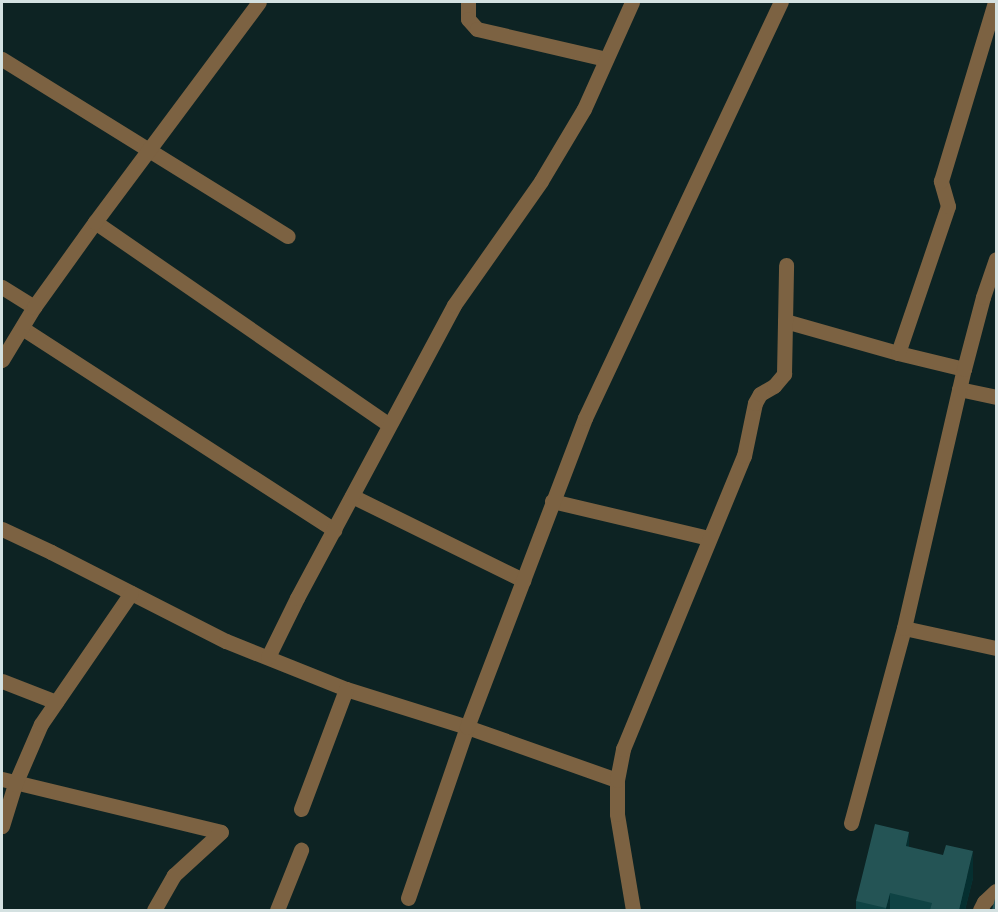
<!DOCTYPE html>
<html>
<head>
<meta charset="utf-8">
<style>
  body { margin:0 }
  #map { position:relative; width:998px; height:912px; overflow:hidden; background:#0d2323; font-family:"PT Sans Narrow",sans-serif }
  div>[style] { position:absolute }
  .minor>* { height:15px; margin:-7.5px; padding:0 7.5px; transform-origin:7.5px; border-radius:7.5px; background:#7c6242 }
  .wall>* { inset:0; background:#0f4344 }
  .shaded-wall>* { inset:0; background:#052f30 }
  .building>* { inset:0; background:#245455 }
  span { translate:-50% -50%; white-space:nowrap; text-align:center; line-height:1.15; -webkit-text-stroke:4.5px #041a1a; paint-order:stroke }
  .frame { position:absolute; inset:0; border:3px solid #d4e1e1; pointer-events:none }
</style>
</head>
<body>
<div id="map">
  <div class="minor">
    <i style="left:468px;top:2px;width:17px;rotate:90deg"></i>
    <i style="left:468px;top:19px;width:13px;rotate:48deg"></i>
    <i style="left:477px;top:29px;width:132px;rotate:13.1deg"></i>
    <i style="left:2px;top:59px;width:336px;rotate:31.8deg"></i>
    <i style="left:95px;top:222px;width:356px;rotate:34.6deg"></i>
    <i style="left:2px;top:287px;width:38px;rotate:32deg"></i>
    <i style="left:785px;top:321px;width:117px;rotate:15.8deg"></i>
    <i style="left:898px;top:353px;width:68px;rotate:13.6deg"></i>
    <i style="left:22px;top:328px;width:372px;rotate:32.9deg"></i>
    <i style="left:898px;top:353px;width:155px;rotate:-71.2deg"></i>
    <i style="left:948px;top:206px;width:26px;rotate:-106deg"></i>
    <i style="left:941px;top:181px;width:187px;rotate:-73.2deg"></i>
    <i style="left:2px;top:360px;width:62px;rotate:-58.9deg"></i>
    <i style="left:34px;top:307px;width:105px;rotate:-54.3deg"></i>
    <i style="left:95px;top:222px;width:274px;rotate:-53.3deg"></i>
    <i style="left:959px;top:389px;width:38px;rotate:12deg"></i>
    <i style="left:352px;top:496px;width:191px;rotate:26.2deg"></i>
    <i style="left:552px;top:501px;width:161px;rotate:13.3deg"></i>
    <i style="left:2px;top:529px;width:54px;rotate:25.1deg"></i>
    <i style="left:51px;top:552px;width:196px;rotate:27deg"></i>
    <i style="left:226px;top:641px;width:129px;rotate:21.8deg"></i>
    <i style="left:346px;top:689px;width:127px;rotate:17.4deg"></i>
    <i style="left:467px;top:727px;width:159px;rotate:19.5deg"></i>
    <i style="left:904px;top:628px;width:94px;rotate:12.3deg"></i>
    <i style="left:268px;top:657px;width:66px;rotate:-63.8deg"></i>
    <i style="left:297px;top:598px;width:332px;rotate:-61.8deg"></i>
    <i style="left:454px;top:305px;width:151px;rotate:-54.9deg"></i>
    <i style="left:541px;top:181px;width:84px;rotate:-59.2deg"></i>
    <i style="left:584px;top:109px;width:117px;rotate:-65.8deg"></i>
    <i style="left:2px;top:681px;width:58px;rotate:21.3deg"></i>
    <i style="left:2px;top:779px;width:225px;rotate:13.6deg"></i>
    <i style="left:221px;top:832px;width:64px;rotate:137.5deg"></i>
    <i style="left:174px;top:875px;width:40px;rotate:119.7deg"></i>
    <i style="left:301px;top:809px;width:128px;rotate:-69.4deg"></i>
    <i style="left:851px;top:823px;width:202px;rotate:-74.8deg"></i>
    <i style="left:904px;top:628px;width:266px;rotate:-77deg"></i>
    <i style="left:964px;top:369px;width:74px;rotate:-75.2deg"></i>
    <i style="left:983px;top:297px;width:40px;rotate:-71.1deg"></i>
    <i style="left:2px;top:826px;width:44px;rotate:-72.8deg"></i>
    <i style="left:15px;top:784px;width:65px;rotate:-66.6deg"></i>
    <i style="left:41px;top:724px;width:159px;rotate:-55.5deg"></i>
    <i style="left:408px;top:898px;width:181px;rotate:-71deg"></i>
    <i style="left:467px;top:727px;width:331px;rotate:-69.1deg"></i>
    <i style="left:585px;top:418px;width:460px;rotate:-64.8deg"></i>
    <i style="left:277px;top:910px;width:65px;rotate:-68.2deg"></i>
    <i style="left:633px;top:910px;width:97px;rotate:-99.5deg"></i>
    <i style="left:617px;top:814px;width:34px;rotate:-90deg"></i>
    <i style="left:617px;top:780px;width:32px;rotate:-79deg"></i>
    <i style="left:623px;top:749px;width:317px;rotate:-67.6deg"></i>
    <i style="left:744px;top:456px;width:54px;rotate:-78.3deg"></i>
    <i style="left:755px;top:403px;width:10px;rotate:-61deg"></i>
    <i style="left:760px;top:394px;width:16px;rotate:-30deg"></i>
    <i style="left:774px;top:386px;width:16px;rotate:-50deg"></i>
    <i style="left:784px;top:374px;width:109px;rotate:-88.9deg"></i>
    <i style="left:980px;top:910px;width:9px;rotate:-63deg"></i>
    <i style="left:984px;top:902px;width:16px;rotate:-43deg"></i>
  </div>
  <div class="wall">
    <i style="clip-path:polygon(909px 847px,973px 878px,965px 910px,856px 910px,856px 901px)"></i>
  </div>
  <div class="shaded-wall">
    <i style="clip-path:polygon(909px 832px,909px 859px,906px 846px)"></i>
    <i style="clip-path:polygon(973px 851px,973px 878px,965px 910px,959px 910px)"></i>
    <i style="clip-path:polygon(890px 893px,890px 910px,886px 910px,886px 908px)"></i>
  </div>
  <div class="building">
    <i style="clip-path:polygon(875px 824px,909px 832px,906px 846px,943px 855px,946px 845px,973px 851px,959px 910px,930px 910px,932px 903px,890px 893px,886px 908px,856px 901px)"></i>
    <i style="clip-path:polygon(996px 895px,996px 910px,992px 910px)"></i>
  </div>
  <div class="frame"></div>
</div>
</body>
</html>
